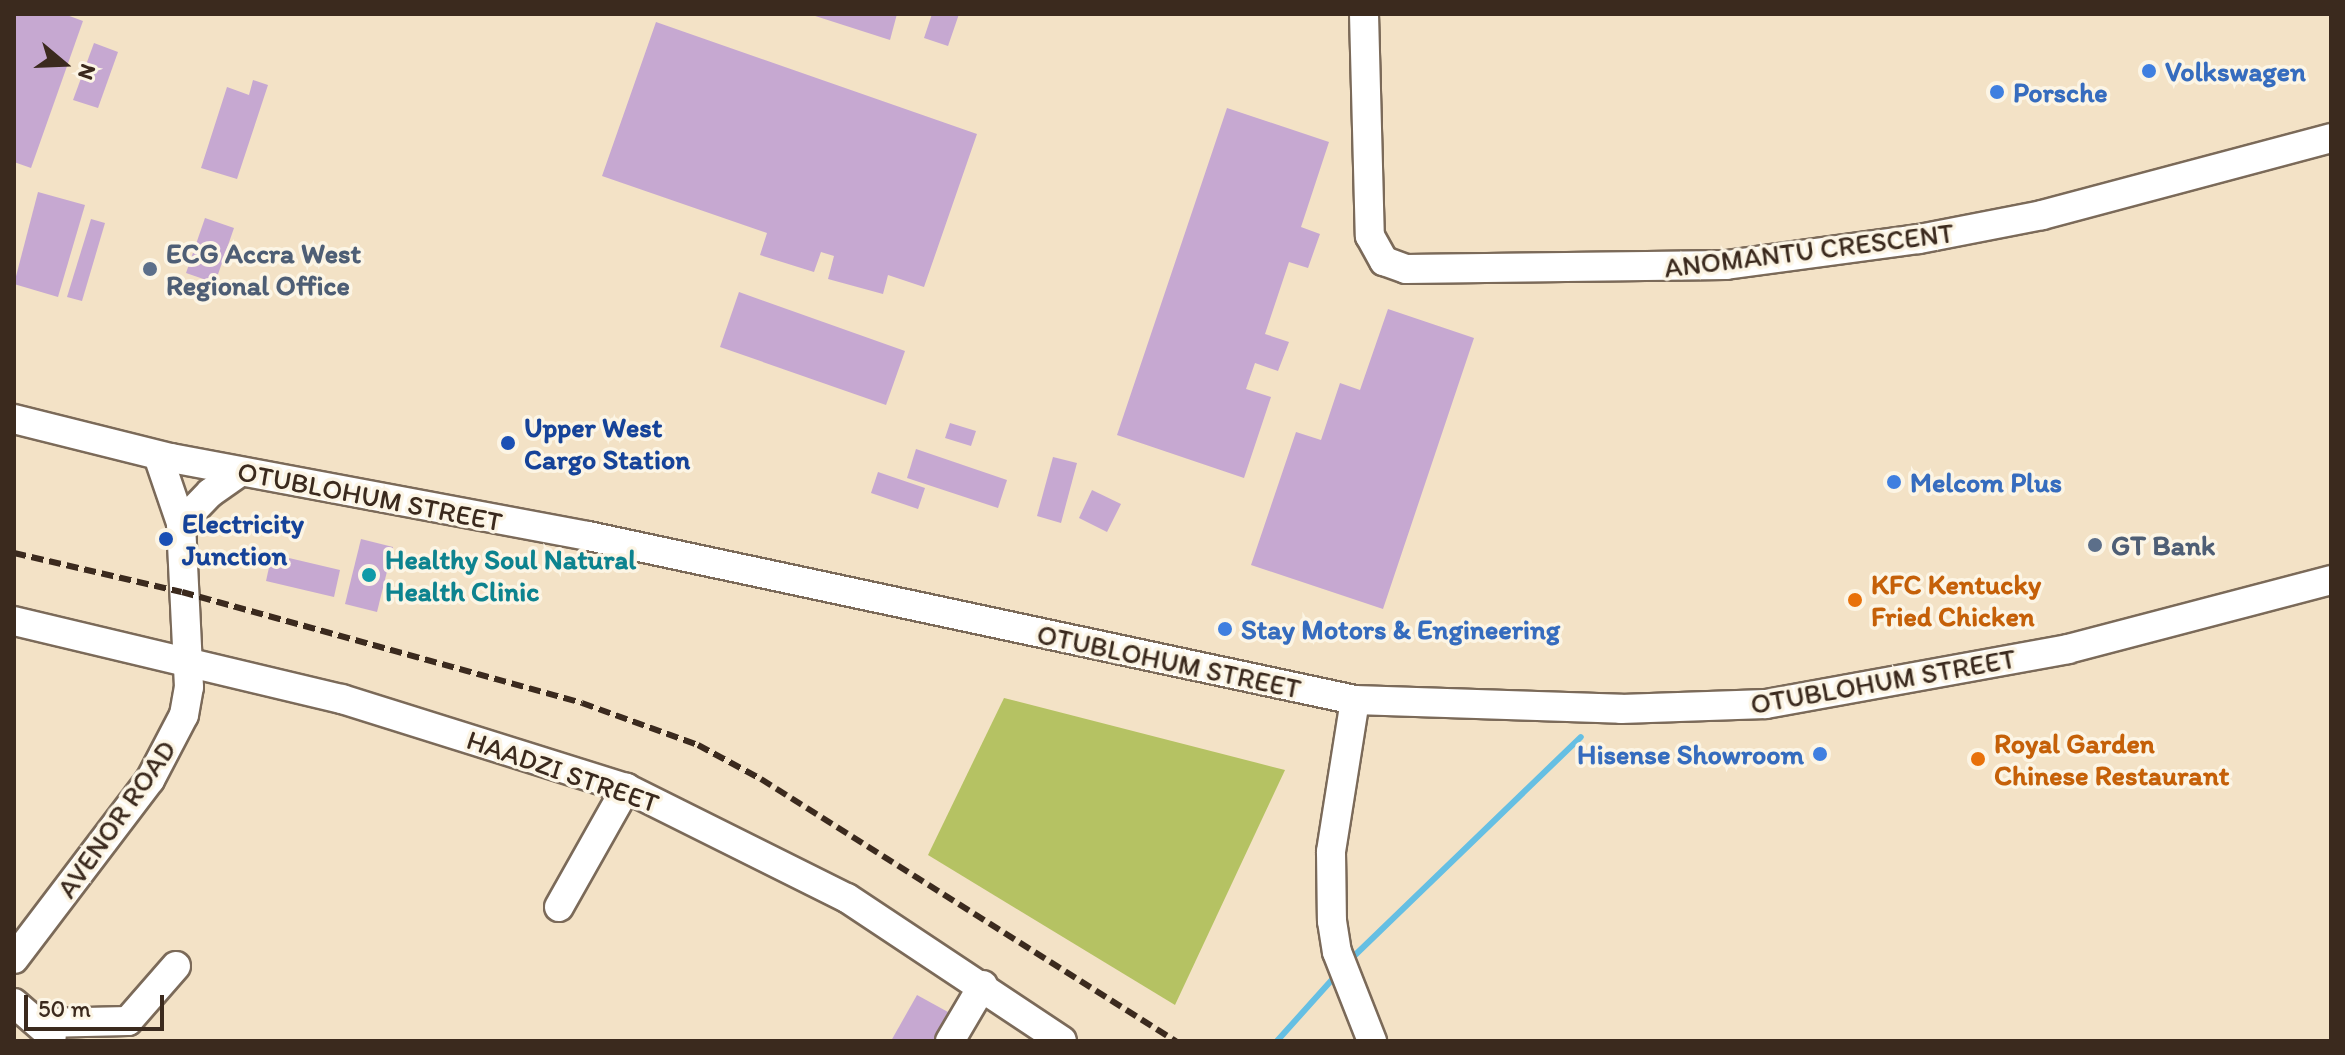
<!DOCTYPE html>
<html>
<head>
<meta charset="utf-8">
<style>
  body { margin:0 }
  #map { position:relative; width:2345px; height:1055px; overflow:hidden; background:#f3e2c6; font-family:Itim,sans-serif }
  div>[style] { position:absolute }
  .green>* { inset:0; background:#b5c263 }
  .stream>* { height:6px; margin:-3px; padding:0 3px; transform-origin:3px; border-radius:3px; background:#65bfe3 }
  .building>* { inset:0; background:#c6a8d1 }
  .roads { filter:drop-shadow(2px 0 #7b6a59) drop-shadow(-2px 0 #7b6a59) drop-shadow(0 2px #7b6a59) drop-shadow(0 -2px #7b6a59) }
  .minor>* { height:28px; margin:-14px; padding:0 14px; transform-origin:14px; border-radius:14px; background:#fff }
  .rail>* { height:6px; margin-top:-3px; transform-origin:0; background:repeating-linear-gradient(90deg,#3b2a1e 0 12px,transparent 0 18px) }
  .dots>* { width:22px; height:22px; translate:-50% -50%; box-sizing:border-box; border:4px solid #fcf5e5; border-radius:50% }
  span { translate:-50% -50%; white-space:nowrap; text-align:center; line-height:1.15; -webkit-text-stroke:7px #fcf5e5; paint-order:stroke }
  .shop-label { font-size:28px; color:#366cbe; font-weight:700 }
  .left { translate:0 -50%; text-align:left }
  .right { translate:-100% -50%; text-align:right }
  .street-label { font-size:28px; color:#3b2a1e }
  .service-label { font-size:28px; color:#4e5e75; font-weight:700 }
  .transit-label { font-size:28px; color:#164399; font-weight:700 }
  .culture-label { font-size:28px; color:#0d838f; font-weight:700 }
  .food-label { font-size:28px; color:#c56008; font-weight:700 }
  .frame { position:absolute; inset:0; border:16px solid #3b2a1e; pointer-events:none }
  .north { position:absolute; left:24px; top:24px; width:80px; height:80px; -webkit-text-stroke:6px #fcf5e5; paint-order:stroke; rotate:109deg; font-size:22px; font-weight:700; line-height:32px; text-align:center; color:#3b2a1e }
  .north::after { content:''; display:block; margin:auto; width:28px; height:36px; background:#3b2a1e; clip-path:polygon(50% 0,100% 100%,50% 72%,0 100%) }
  .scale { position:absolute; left:24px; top:995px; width:140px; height:36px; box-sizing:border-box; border:4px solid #3b2a1e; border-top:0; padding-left:10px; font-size:24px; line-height:28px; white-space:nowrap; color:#3b2a1e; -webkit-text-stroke:6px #fcf5e5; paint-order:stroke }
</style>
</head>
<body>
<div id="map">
  <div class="green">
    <i style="clip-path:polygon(1004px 698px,1285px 770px,1175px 1005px,928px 855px)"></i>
  </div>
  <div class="stream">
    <i style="left:1352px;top:958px;width:318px;rotate:-44deg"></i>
    <i style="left:1277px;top:1041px;width:91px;rotate:-48.1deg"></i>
  </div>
  <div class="building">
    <i style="clip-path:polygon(14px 14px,64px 14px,83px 21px,31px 168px,14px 162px)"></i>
    <i style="clip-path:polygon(809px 14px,897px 14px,890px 40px)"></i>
    <i style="clip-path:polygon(932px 14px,959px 14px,948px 46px,924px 38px)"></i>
    <i style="clip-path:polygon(656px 22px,977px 134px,924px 287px,888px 275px,883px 294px,828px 279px,834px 256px,821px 252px,814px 272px,760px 255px,767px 233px,602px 176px)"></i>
    <i style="clip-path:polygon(94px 43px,118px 52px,98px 108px,73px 100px)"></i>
    <i style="clip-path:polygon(253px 80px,268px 85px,237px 179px,201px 168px,227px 87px,249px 95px)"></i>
    <i style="clip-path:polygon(1227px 108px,1329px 142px,1301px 227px,1320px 234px,1308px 268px,1289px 262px,1265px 334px,1289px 342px,1278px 371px,1255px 363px,1246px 389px,1271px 397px,1244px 478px,1117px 435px)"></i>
    <i style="clip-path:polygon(38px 192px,85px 205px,58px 297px,14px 284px)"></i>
    <i style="clip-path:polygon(205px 218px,234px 228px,215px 283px,186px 273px)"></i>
    <i style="clip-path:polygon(91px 219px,105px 223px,82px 301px,67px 297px)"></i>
    <i style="clip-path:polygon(739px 292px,905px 351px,886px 405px,720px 347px)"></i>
    <i style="clip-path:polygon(1388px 309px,1474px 338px,1383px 609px,1251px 565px,1296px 432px,1321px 440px,1340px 383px,1360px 390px)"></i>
    <i style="clip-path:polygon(950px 423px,976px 431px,971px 446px,945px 438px)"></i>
    <i style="clip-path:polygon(916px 449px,1007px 480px,998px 508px,907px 478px)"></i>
    <i style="clip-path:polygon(1053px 457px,1077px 463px,1061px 523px,1037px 516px)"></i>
    <i style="clip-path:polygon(878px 472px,925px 488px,918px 509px,871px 493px)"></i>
    <i style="clip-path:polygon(1092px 490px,1121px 504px,1107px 532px,1079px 518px)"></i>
    <i style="clip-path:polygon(361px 539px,393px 547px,377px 612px,345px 604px)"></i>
    <i style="clip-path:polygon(272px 554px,340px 570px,334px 597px,266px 581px)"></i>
    <i style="clip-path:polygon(917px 995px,948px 1012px,933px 1041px,891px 1041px)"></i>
  </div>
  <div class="roads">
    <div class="minor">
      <i style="left:1364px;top:14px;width:222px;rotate:88.5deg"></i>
      <i style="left:1370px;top:236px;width:29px;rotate:61deg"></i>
      <i style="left:1384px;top:261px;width:23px;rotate:20deg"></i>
      <i style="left:1406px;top:269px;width:320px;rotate:-0.7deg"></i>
      <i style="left:1726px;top:265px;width:195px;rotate:-7.7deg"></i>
      <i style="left:1919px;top:239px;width:125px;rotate:-11deg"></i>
      <i style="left:2042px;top:215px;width:299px;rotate:-14.9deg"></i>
      <i style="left:14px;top:419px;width:162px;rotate:14deg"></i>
      <i style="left:171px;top:458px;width:424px;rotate:10.6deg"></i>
      <i style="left:588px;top:536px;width:784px;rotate:12.07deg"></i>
      <i style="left:1355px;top:700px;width:266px;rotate:1.9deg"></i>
      <i style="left:1621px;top:709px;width:145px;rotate:-2deg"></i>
      <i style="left:1766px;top:704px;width:307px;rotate:-10.3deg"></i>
      <i style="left:2068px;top:649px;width:272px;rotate:-14.7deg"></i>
      <i style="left:181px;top:523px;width:42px;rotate:-46deg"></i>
      <i style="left:210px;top:493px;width:37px;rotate:-35deg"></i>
      <i style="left:14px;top:621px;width:337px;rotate:13.4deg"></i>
      <i style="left:342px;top:699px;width:298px;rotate:17.4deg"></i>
      <i style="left:626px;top:788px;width:247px;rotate:26.5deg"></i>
      <i style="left:847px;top:898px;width:258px;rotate:33.6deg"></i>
      <i style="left:1355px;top:700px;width:154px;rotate:99deg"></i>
      <i style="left:1331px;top:852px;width:69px;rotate:89.2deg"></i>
      <i style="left:1332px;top:921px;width:31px;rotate:81deg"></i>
      <i style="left:1337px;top:952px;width:96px;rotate:68.5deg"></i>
      <i style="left:559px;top:907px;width:137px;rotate:-60.6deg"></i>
      <i style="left:14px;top:959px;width:225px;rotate:-52.8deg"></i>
      <i style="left:150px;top:780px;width:73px;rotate:-62.4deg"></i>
      <i style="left:184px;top:715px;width:28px;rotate:-80deg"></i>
      <i style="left:189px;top:687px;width:164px;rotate:-92.8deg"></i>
      <i style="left:181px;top:523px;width:71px;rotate:-108.9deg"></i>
      <i style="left:14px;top:1003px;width:50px;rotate:41deg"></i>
      <i style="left:128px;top:1021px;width:73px;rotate:-48.9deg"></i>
      <i style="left:43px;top:1023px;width:85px;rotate:-1.3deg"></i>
      <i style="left:950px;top:1041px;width:65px;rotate:-59.5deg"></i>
    </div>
  </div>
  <div class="rail">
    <i style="left:14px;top:553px;width:172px;rotate:13.1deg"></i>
    <i style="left:182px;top:592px;width:415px;rotate:15.5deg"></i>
    <i style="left:582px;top:703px;width:123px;rotate:19.9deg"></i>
    <i style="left:698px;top:745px;width:72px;rotate:28.4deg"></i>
    <i style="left:761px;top:779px;width:491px;rotate:32.3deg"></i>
  </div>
  <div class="dots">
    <i style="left:2149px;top:71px;background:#3f7fe0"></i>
    <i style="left:1997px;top:92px;background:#3f7fe0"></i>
    <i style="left:150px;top:269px;background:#5c6f8a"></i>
    <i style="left:508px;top:443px;background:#1a4fb4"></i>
    <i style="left:1894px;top:482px;background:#3f7fe0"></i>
    <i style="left:166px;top:539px;background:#1a4fb4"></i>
    <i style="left:2095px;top:545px;background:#5c6f8a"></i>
    <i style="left:369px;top:575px;background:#0f9aa8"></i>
    <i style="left:1855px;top:600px;background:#e8710a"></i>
    <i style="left:1225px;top:629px;background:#3f7fe0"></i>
    <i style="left:1820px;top:754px;background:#3f7fe0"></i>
    <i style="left:1978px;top:759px;background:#e8710a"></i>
  </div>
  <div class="shop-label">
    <span class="left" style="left:2165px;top:71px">Volkswagen</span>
    <span class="left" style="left:2013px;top:92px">Porsche</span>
    <span class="left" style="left:1910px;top:482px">Melcom Plus</span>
    <span class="left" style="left:1241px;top:629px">Stay Motors &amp; Engineering</span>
    <span class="right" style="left:1804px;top:754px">Hisense Showroom</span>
  </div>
  <div class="street-label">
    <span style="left:1809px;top:250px;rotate:-7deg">ANOMANTU CRESCENT</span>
    <span style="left:370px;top:496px;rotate:11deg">OTUBLOHUM STREET</span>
    <span style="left:1169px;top:661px;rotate:12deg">OTUBLOHUM STREET</span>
    <span style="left:1883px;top:681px;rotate:-10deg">OTUBLOHUM STREET</span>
    <span style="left:563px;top:771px;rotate:19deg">HAADZI STREET</span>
    <span style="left:116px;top:819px;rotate:-55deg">AVENOR ROAD</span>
  </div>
  <div class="service-label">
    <span class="left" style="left:166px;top:269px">ECG Accra West<br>Regional Office</span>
    <span class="left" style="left:2111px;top:545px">GT Bank</span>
  </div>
  <div class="transit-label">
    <span class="left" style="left:524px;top:443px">Upper West<br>Cargo Station</span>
    <span class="left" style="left:182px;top:539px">Electricity<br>Junction</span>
  </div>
  <div class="culture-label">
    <span class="left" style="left:385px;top:575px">Healthy Soul Natural<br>Health Clinic</span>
  </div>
  <div class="food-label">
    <span class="left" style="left:1871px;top:600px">KFC Kentucky<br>Fried Chicken</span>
    <span class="left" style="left:1994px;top:759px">Royal Garden<br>Chinese Restaurant</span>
  </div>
  <div class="frame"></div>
  <div class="north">N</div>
  <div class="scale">50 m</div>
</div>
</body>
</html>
